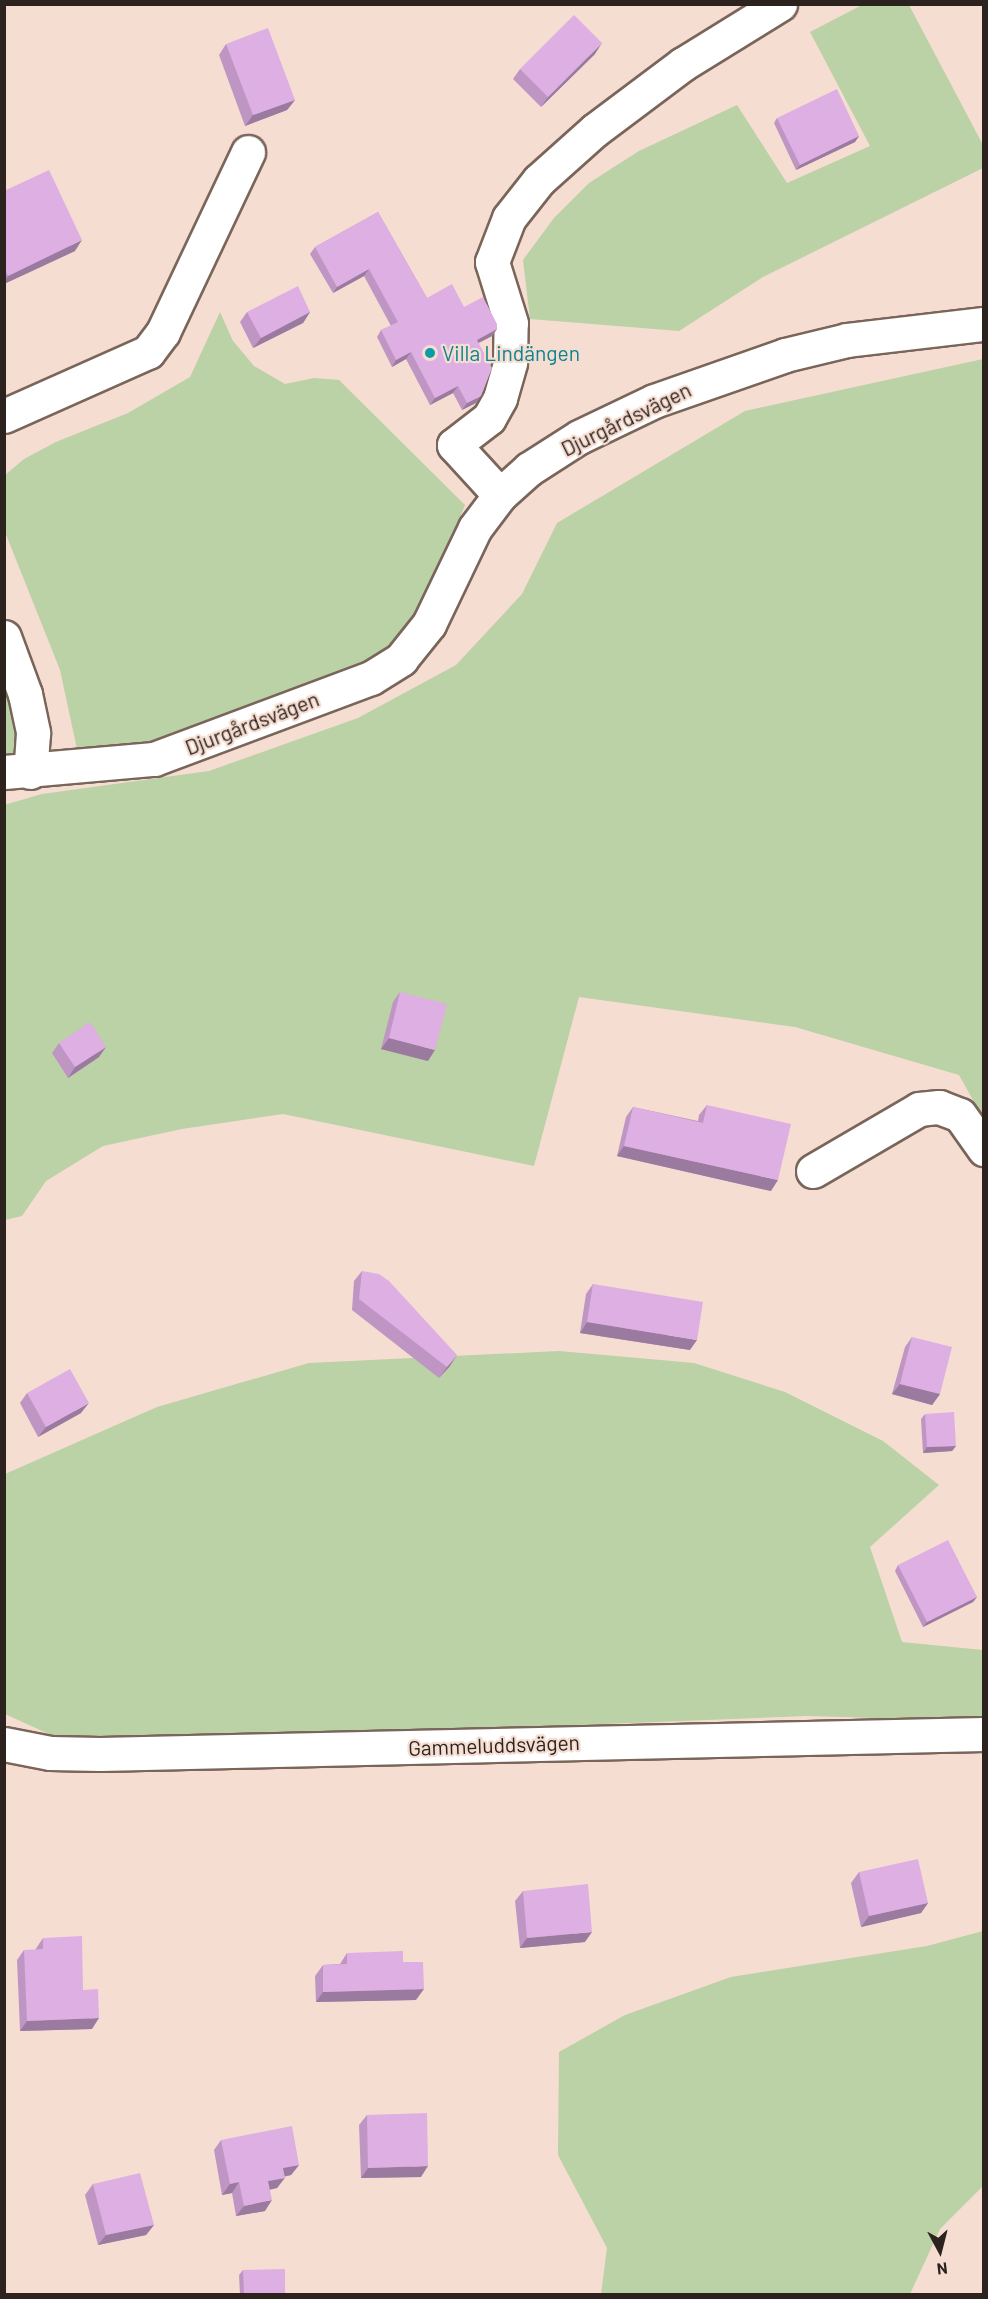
<!DOCTYPE html>
<html>
<head>
<meta charset="utf-8">
<style>
  body { margin:0 }
  #map { position:relative; width:988px; height:2299px; overflow:hidden; background:#f6ddd1; font-family:Barlow,sans-serif }
  div>[style] { position:absolute }
  .green>* { inset:0; background:#bbd1a6 }
  .roads { filter:drop-shadow(2px 0 #7a655a) drop-shadow(-2px 0 #7a655a) drop-shadow(0 2px #7a655a) drop-shadow(0 -2px #7a655a) }
  .street>* { height:33px; margin:-16.5px; padding:0 16.5px; transform-origin:16.5px; border-radius:16.5px; background:#fff }
  .wall>* { inset:0; background:#bf96c3 }
  .shaded-wall>* { inset:0; background:#9b7a9f }
  .building>* { inset:0; background:#deafe3 }
  .dots>* { width:16px; height:16px; translate:-50% -50%; box-sizing:border-box; border:3px solid #f6ddd1; border-radius:50% }
  span { translate:-50% -50%; white-space:nowrap; text-align:center; line-height:1.15; -webkit-text-stroke:4.5px #f6ddd1; paint-order:stroke }
  .culture-label { font-size:21px; color:#0d838f }
  .left { translate:0 -50%; text-align:left }
  .street-label { font-size:21px; color:#2c231f }
  .frame { position:absolute; inset:0; border:6px solid #2c231f; pointer-events:none }
  .north { position:absolute; left:910px; top:2221px; width:60px; height:60px; -webkit-text-stroke:4px #f6ddd1; paint-order:stroke; rotate:173deg; font-size:16px; font-weight:700; line-height:24px; text-align:center; color:#2c231f }
  .north::after { content:''; display:block; margin:auto; width:21px; height:27px; background:#2c231f; clip-path:polygon(50% 0,100% 100%,50% 72%,0 100%) }
</style>
</head>
<body>
<div id="map">
  <div class="green">
    <i style="clip-path:polygon(862px 5px,909px 5px,983px 145px,983px 168px,763px 277px,679px 331px,530px 319px,523px 260px,554px 218px,589px 183px,639px 151px,737px 105px,787px 183px,870px 146px,810px 32px)"></i>
    <i style="clip-path:polygon(220px 312px,233px 341px,254px 366px,285px 384px,314px 378px,339px 380px,465px 505px,435px 578px,404px 636px,374px 659px,318px 687px,151px 746px,77px 749px,60px 670px,5px 532px,4px 476px,24px 459px,56px 442px,128px 413px,190px 377px)"></i>
    <i style="clip-path:polygon(983px 359px,983px 1118px,959px 1075px,795px 1027px,579px 997px,534px 1166px,283px 1114px,182px 1129px,103px 1146px,46px 1181px,22px 1216px,5px 1220px,4px 805px,42px 794px,209px 771px,358px 718px,456px 665px,522px 594px,557px 523px,745px 411px)"></i>
    <i style="clip-path:polygon(4px 676px,20px 716px,18px 763px,5px 764px)"></i>
    <i style="clip-path:polygon(559px 1351px,694px 1363px,785px 1392px,883px 1441px,939px 1485px,870px 1547px,902px 1642px,983px 1650px,983px 1721px,806px 1716px,91px 1744px,51px 1735px,5px 1714px,5px 1474px,157px 1407px,309px 1363px)"></i>
    <i style="clip-path:polygon(983px 1931px,983px 2186px,940px 2229px,910px 2294px,601px 2294px,607px 2248px,558px 2155px,559px 2052px,625px 2015px,731px 1977px,927px 1946px)"></i>
  </div>
  <div class="roads">
    <div class="street">
      <i style="left:4px;top:416px;width:158px;rotate:-24deg"></i>
      <i style="left:148px;top:352px;width:25px;rotate:-53deg"></i>
      <i style="left:163px;top:332px;width:199px;rotate:-64.7deg"></i>
      <i style="left:500px;top:495px;width:68px;rotate:-132.6deg"></i>
      <i style="left:454px;top:445px;width:44px;rotate:-37.6deg"></i>
      <i style="left:489px;top:418px;width:23px;rotate:-61deg"></i>
      <i style="left:500px;top:398px;width:37px;rotate:-74deg"></i>
      <i style="left:510px;top:362px;width:39px;rotate:-89deg"></i>
      <i style="left:511px;top:323px;width:64px;rotate:-107.3deg"></i>
      <i style="left:492px;top:262px;width:47px;rotate:-68.9deg"></i>
      <i style="left:509px;top:218px;width:48px;rotate:-51.7deg"></i>
      <i style="left:539px;top:180px;width:75px;rotate:-41.8deg"></i>
      <i style="left:595px;top:130px;width:110px;rotate:-36.9deg"></i>
      <i style="left:683px;top:64px;width:114px;rotate:-31.7deg"></i>
      <i style="left:4px;top:637px;width:61px;rotate:69.8deg"></i>
      <i style="left:25px;top:694px;width:40px;rotate:78deg"></i>
      <i style="left:33px;top:733px;width:39px;rotate:94deg"></i>
      <i style="left:4px;top:772px;width:151px;rotate:-5deg"></i>
      <i style="left:154px;top:759px;width:232px;rotate:-20.5deg"></i>
      <i style="left:371px;top:678px;width:36px;rotate:-32deg"></i>
      <i style="left:401px;top:659px;width:45px;rotate:-51.3deg"></i>
      <i style="left:429px;top:624px;width:106px;rotate:-64.4deg"></i>
      <i style="left:475px;top:528px;width:41px;rotate:-52.9deg"></i>
      <i style="left:500px;top:495px;width:39px;rotate:-42deg"></i>
      <i style="left:529px;top:469px;width:59px;rotate:-32.6deg"></i>
      <i style="left:579px;top:437px;width:83px;rotate:-25.6deg"></i>
      <i style="left:654px;top:401px;width:139px;rotate:-19.3deg"></i>
      <i style="left:785px;top:355px;width:64px;rotate:-13.6deg"></i>
      <i style="left:847px;top:340px;width:138px;rotate:-6.7deg"></i>
      <i style="left:813px;top:1171px;width:123px;rotate:-30.3deg"></i>
      <i style="left:919px;top:1109px;width:20px;rotate:-6deg"></i>
      <i style="left:939px;top:1107px;width:22px;rotate:21deg"></i>
      <i style="left:960px;top:1115px;width:42px;rotate:54.8deg"></i>
      <i style="left:4px;top:1744px;width:47px;rotate:11.1deg"></i>
      <i style="left:50px;top:1753px;width:50px;rotate:1.1deg"></i>
      <i style="left:100px;top:1754px;width:884px;rotate:-1.3deg"></i>
    </div>
  </div>
  <div class="wall">
    <i style="clip-path:polygon(226px 44px,295px 100px,287px 110px,245px 126px,219px 55px)"></i>
    <i style="clip-path:polygon(595px 54px,541px 107px,513px 79px,520px 69px)"></i>
    <i style="clip-path:polygon(777px 118px,859px 136px,855px 142px,796px 170px,774px 123px)"></i>
    <i style="clip-path:polygon(4px 191px,75px 251px,4px 284px)"></i>
    <i style="clip-path:polygon(378px 212px,427px 298px,464px 307px,497px 329px,492px 336px,479px 343px,476px 403px,462px 410px,453px 393px,430px 405px,406px 359px,392px 367px,377px 337px,381px 330px,391px 326px,364px 276px,333px 293px,310px 254px,315px 247px)"></i>
    <i style="clip-path:polygon(247px 312px,310px 312px,303px 323px,253px 348px,240px 322px)"></i>
    <i style="clip-path:polygon(400px 992px,428px 1061px,381px 1049px,393px 1002px)"></i>
    <i style="clip-path:polygon(59px 1043px,99px 1057px,68px 1078px,52px 1053px)"></i>
    <i style="clip-path:polygon(707px 1105px,771px 1191px,617px 1156px,626px 1117px,633px 1107px,698px 1121px,699px 1115px)"></i>
    <i style="clip-path:polygon(362px 1271px,450px 1366px,439px 1378px,352px 1310px,354px 1281px)"></i>
    <i style="clip-path:polygon(593px 1284px,690px 1350px,580px 1333px,586px 1294px)"></i>
    <i style="clip-path:polygon(912px 1337px,940px 1394px,932px 1405px,892px 1394px,905px 1347px)"></i>
    <i style="clip-path:polygon(27px 1393px,81px 1413px,38px 1437px,20px 1403px)"></i>
    <i style="clip-path:polygon(925px 1414px,956px 1446px,952px 1451px,923px 1453px,921px 1419px)"></i>
    <i style="clip-path:polygon(898px 1565px,977px 1597px,973px 1602px,923px 1627px,895px 1571px)"></i>
    <i style="clip-path:polygon(859px 1872px,928px 1903px,921px 1913px,861px 1927px,851px 1883px)"></i>
    <i style="clip-path:polygon(523px 1891px,585px 1942px,520px 1948px,515px 1901px)"></i>
    <i style="clip-path:polygon(43px 1938px,83px 1990px,92px 2029px,20px 2031px,17px 1960px,24px 1950px,35px 1950px)"></i>
    <i style="clip-path:polygon(347px 1953px,403px 1962px,416px 2000px,316px 2002px,315px 1976px,323px 1965px,340px 1964px)"></i>
    <i style="clip-path:polygon(367px 2115px,421px 2177px,361px 2178px,359px 2125px)"></i>
    <i style="clip-path:polygon(221px 2140px,299px 2165px,291px 2175px,284px 2177px,277px 2188px,270px 2190px,265px 2211px,236px 2216px,232px 2193px,222px 2195px,214px 2150px)"></i>
    <i style="clip-path:polygon(93px 2184px,154px 2225px,146px 2235px,98px 2245px,85px 2195px)"></i>
    <i style="clip-path:polygon(243px 2270px,285px 2295px,240px 2295px,239px 2275px)"></i>
  </div>
  <div class="shaded-wall">
    <i style="clip-path:polygon(602px 43px,595px 54px,541px 107px,548px 97px)"></i>
    <i style="clip-path:polygon(295px 100px,287px 110px,245px 126px,253px 115px)"></i>
    <i style="clip-path:polygon(859px 136px,855px 142px,796px 170px,800px 165px)"></i>
    <i style="clip-path:polygon(82px 240px,75px 251px,4px 284px,4px 281px,8px 276px)"></i>
    <i style="clip-path:polygon(369px 269px,364px 276px,333px 293px,337px 287px)"></i>
    <i style="clip-path:polygon(310px 312px,303px 323px,253px 348px,261px 338px)"></i>
    <i style="clip-path:polygon(497px 329px,492px 336px,472px 346px,477px 340px)"></i>
    <i style="clip-path:polygon(411px 352px,406px 359px,392px 367px,396px 360px)"></i>
    <i style="clip-path:polygon(458px 386px,453px 393px,430px 405px,435px 398px)"></i>
    <i style="clip-path:polygon(481px 396px,476px 403px,462px 410px,467px 403px)"></i>
    <i style="clip-path:polygon(389px 1038px,435px 1050px,428px 1061px,381px 1049px)"></i>
    <i style="clip-path:polygon(106px 1047px,99px 1057px,68px 1078px,75px 1067px)"></i>
    <i style="clip-path:polygon(624px 1146px,778px 1180px,771px 1191px,617px 1156px)"></i>
    <i style="clip-path:polygon(587px 1322px,697px 1340px,690px 1350px,580px 1333px)"></i>
    <i style="clip-path:polygon(457px 1355px,450px 1366px,439px 1378px,447px 1367px)"></i>
    <i style="clip-path:polygon(900px 1384px,940px 1394px,932px 1405px,892px 1394px)"></i>
    <i style="clip-path:polygon(89px 1403px,81px 1413px,38px 1437px,46px 1427px)"></i>
    <i style="clip-path:polygon(956px 1446px,952px 1451px,923px 1453px,927px 1447px)"></i>
    <i style="clip-path:polygon(977px 1597px,973px 1602px,923px 1627px,927px 1622px)"></i>
    <i style="clip-path:polygon(928px 1903px,921px 1913px,861px 1927px,869px 1916px)"></i>
    <i style="clip-path:polygon(592px 1932px,585px 1942px,520px 1948px,527px 1938px)"></i>
    <i style="clip-path:polygon(424px 1989px,416px 2000px,316px 2002px,323px 1992px)"></i>
    <i style="clip-path:polygon(99px 2018px,92px 2029px,20px 2031px,27px 2021px)"></i>
    <i style="clip-path:polygon(299px 2165px,291px 2175px,275px 2178px,283px 2168px)"></i>
    <i style="clip-path:polygon(428px 2166px,421px 2177px,361px 2178px,368px 2168px)"></i>
    <i style="clip-path:polygon(285px 2178px,277px 2188px,261px 2191px,268px 2181px)"></i>
    <i style="clip-path:polygon(239px 2182px,232px 2193px,222px 2195px,230px 2184px)"></i>
    <i style="clip-path:polygon(272px 2200px,265px 2211px,236px 2216px,244px 2206px)"></i>
    <i style="clip-path:polygon(154px 2225px,146px 2235px,98px 2245px,106px 2235px)"></i>
  </div>
  <div class="building">
    <i style="clip-path:polygon(574px 15px,602px 43px,548px 97px,520px 69px)"></i>
    <i style="clip-path:polygon(268px 28px,295px 100px,253px 115px,226px 44px)"></i>
    <i style="clip-path:polygon(837px 89px,859px 136px,800px 165px,777px 118px)"></i>
    <i style="clip-path:polygon(49px 170px,82px 240px,8px 276px,4px 268px,4px 191px)"></i>
    <i style="clip-path:polygon(378px 212px,427px 298px,452px 284px,464px 307px,483px 297px,497px 324px,497px 329px,477px 340px,492px 368px,481px 396px,467px 403px,458px 386px,435px 398px,411px 352px,396px 360px,381px 330px,398px 322px,369px 269px,337px 287px,315px 247px)"></i>
    <i style="clip-path:polygon(298px 286px,310px 312px,261px 338px,247px 312px)"></i>
    <i style="clip-path:polygon(400px 992px,447px 1004px,435px 1050px,389px 1038px)"></i>
    <i style="clip-path:polygon(90px 1022px,106px 1047px,75px 1067px,59px 1043px)"></i>
    <i style="clip-path:polygon(707px 1105px,791px 1124px,778px 1180px,624px 1146px,633px 1107px,703px 1123px)"></i>
    <i style="clip-path:polygon(362px 1271px,379px 1274px,389px 1281px,457px 1355px,447px 1367px,359px 1299px)"></i>
    <i style="clip-path:polygon(593px 1284px,703px 1302px,697px 1340px,587px 1322px)"></i>
    <i style="clip-path:polygon(912px 1337px,952px 1347px,940px 1394px,900px 1384px)"></i>
    <i style="clip-path:polygon(70px 1369px,89px 1403px,46px 1427px,27px 1393px)"></i>
    <i style="clip-path:polygon(954px 1412px,956px 1446px,927px 1447px,925px 1414px)"></i>
    <i style="clip-path:polygon(948px 1540px,977px 1597px,927px 1622px,898px 1565px)"></i>
    <i style="clip-path:polygon(918px 1859px,928px 1903px,869px 1916px,859px 1872px)"></i>
    <i style="clip-path:polygon(588px 1884px,592px 1932px,527px 1938px,523px 1891px)"></i>
    <i style="clip-path:polygon(82px 1936px,83px 1990px,98px 1989px,99px 2018px,27px 2021px,24px 1950px,43px 1949px,43px 1938px)"></i>
    <i style="clip-path:polygon(403px 1951px,403px 1962px,423px 1962px,424px 1989px,323px 1992px,323px 1965px,347px 1964px,347px 1953px)"></i>
    <i style="clip-path:polygon(427px 2113px,428px 2166px,368px 2168px,367px 2115px)"></i>
    <i style="clip-path:polygon(292px 2126px,299px 2165px,283px 2168px,285px 2178px,268px 2181px,272px 2200px,244px 2206px,239px 2182px,230px 2184px,221px 2140px)"></i>
    <i style="clip-path:polygon(140px 2173px,154px 2225px,106px 2235px,93px 2184px)"></i>
    <i style="clip-path:polygon(285px 2269px,285px 2295px,244px 2295px,243px 2270px)"></i>
  </div>
  <div class="dots">
    <i style="left:430px;top:353px;background:#0f9aa8"></i>
  </div>
  <div class="culture-label">
    <span class="left" style="left:442px;top:353px">Villa Lindängen</span>
  </div>
  <div class="street-label">
    <span style="left:626px;top:419px;rotate:-26deg">Djurgårdsvägen</span>
    <span style="left:252px;top:723px;rotate:-21deg">Djurgårdsvägen</span>
    <span style="left:494px;top:1745px;rotate:-2deg">Gammeluddsvägen</span>
  </div>
  <div class="frame"></div>
  <div class="north">N</div>
</div>
</body>
</html>
